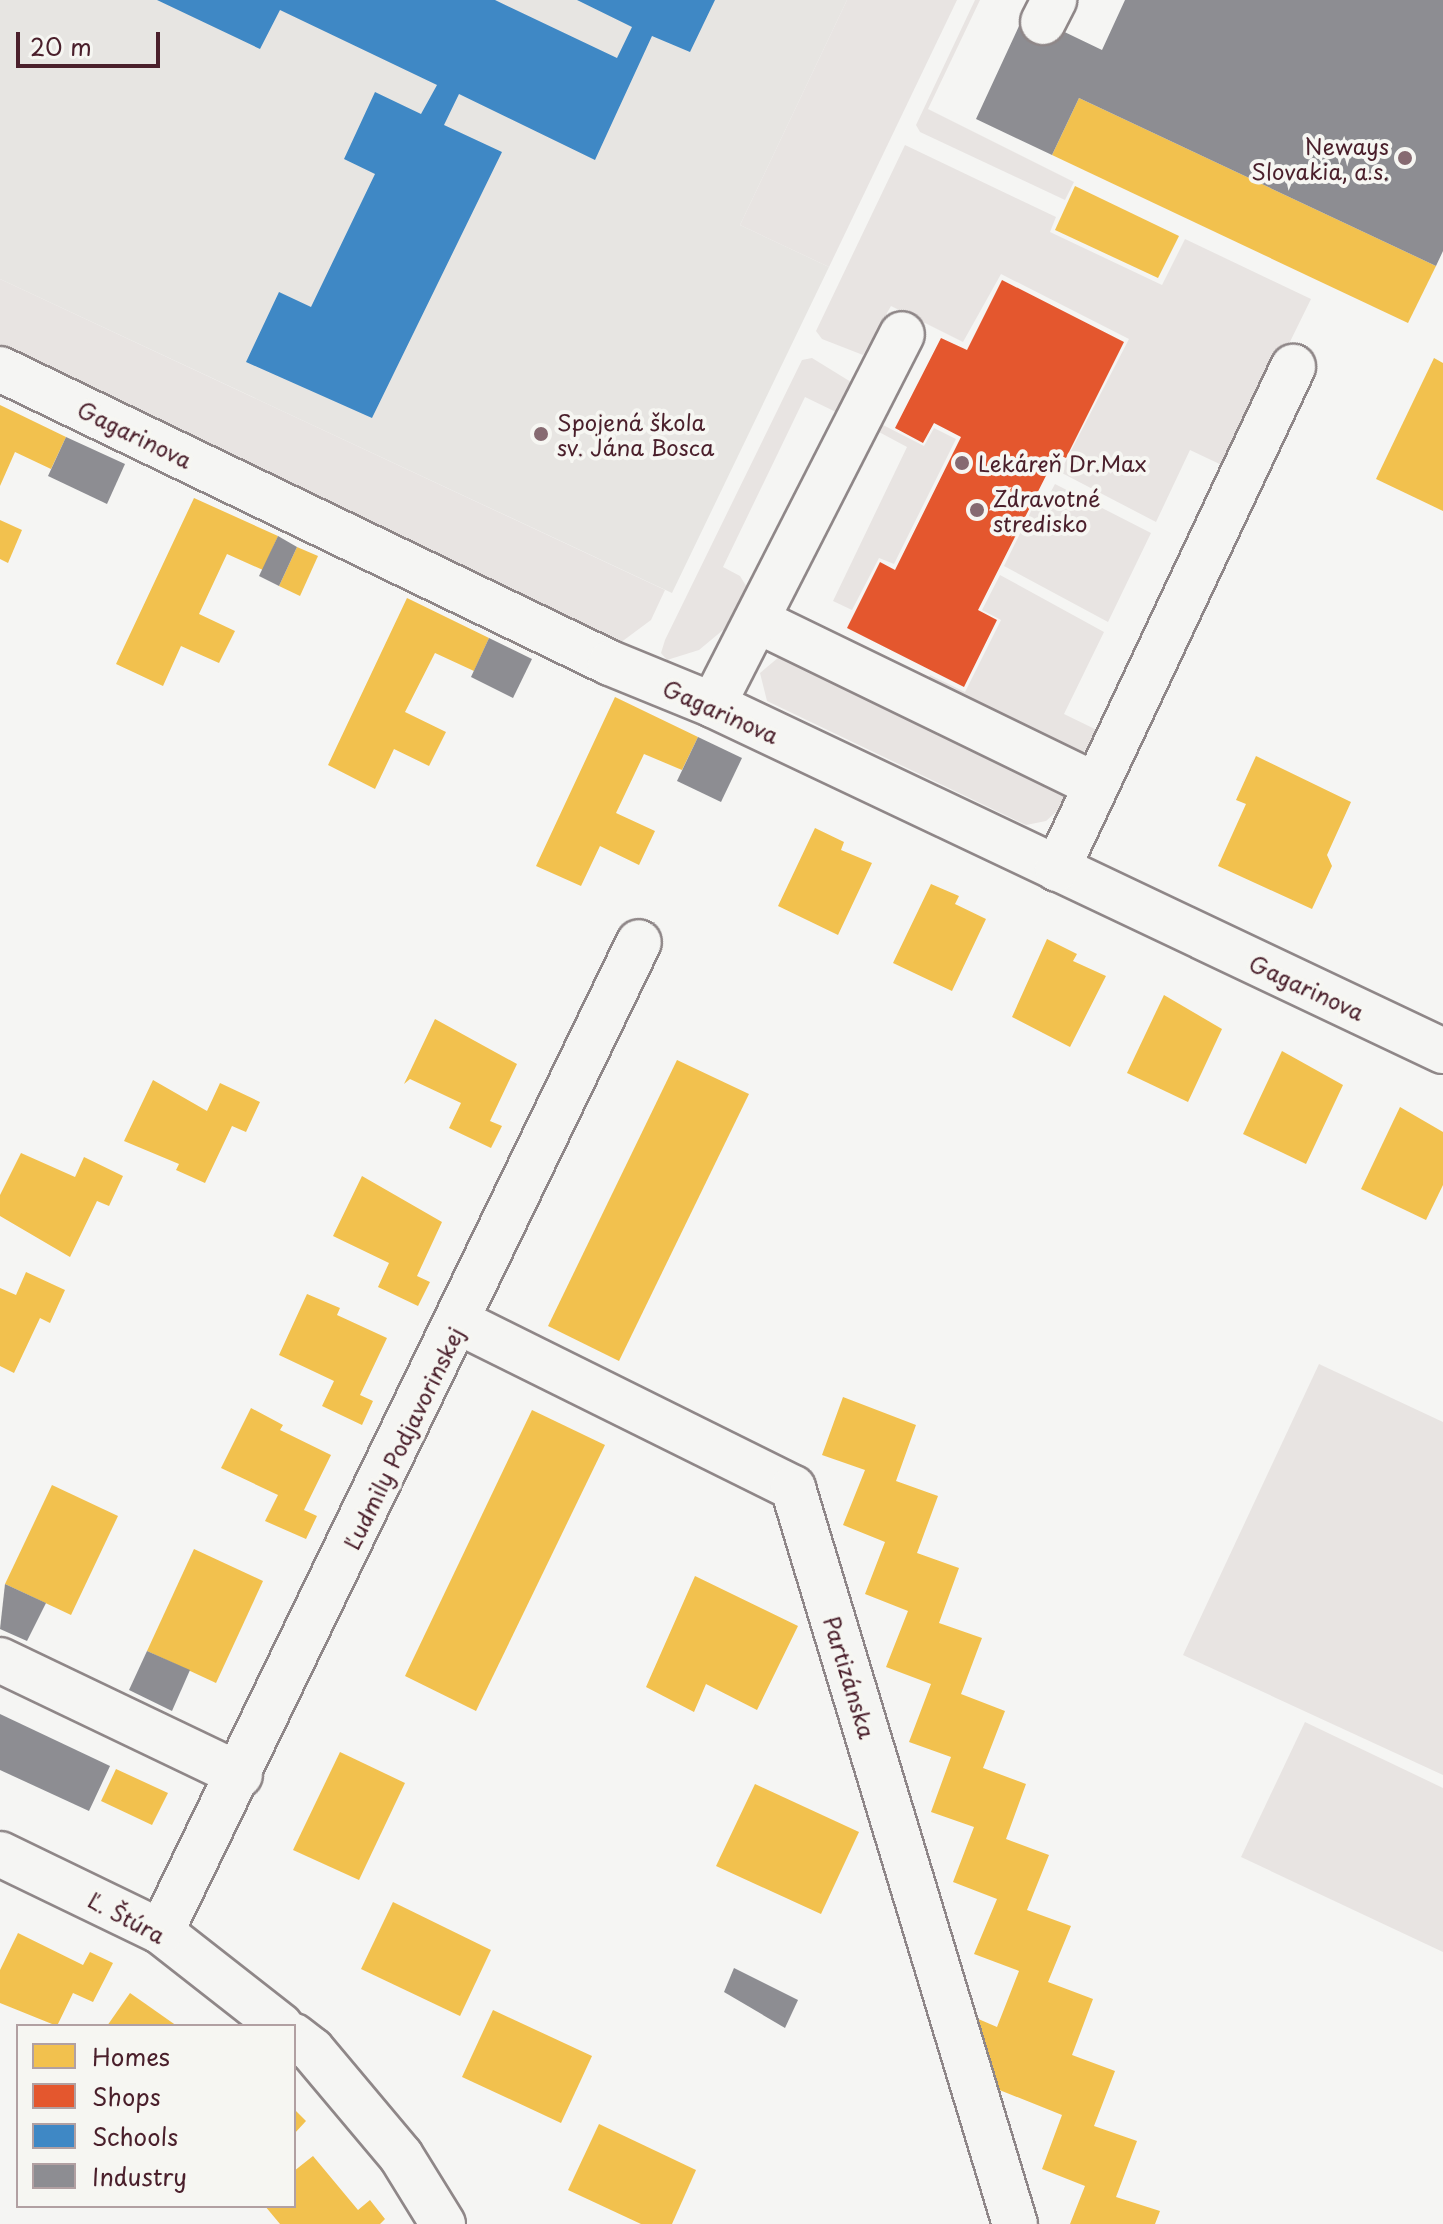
<!DOCTYPE html>
<html>
<head>
<meta charset="utf-8">
<style>
  body { margin:0 }
  #map { position:relative; width:1443px; height:2224px; overflow:hidden; background:#f5f5f3; font-family:"Playpen Sans",sans-serif }
  div>[style] { position:absolute }
  .built>* { inset:0; background:#e7e5e2 }
  .green>* { inset:0; background:#e8e4e2 }
  .homes>* { inset:0; background:#f2c14e }
  .shops>* { inset:0; background:#e4572e }
  .schools>* { inset:0; background:#3f88c5 }
  .industry>* { inset:0; background:#8d8d92 }
  .roads { filter:drop-shadow(2px 0 #8f8788) drop-shadow(-2px 0 #8f8788) drop-shadow(0 2px #8f8788) drop-shadow(0 -2px #8f8788) }
  .minor>* { height:44px; margin:-22px; padding:0 22px; transform-origin:22px; border-radius:22px; background:#f5f5f3 }
  .dots>* { width:22px; height:22px; translate:-50% -50%; box-sizing:border-box; border:4px solid #f6f6f2; border-radius:50% }
  span { translate:-50% -50%; white-space:nowrap; text-align:center; line-height:1.15; -webkit-text-stroke:8px #f6f6f2; paint-order:stroke }
  .poi-label { font-size:22px; color:#4a1f2b }
  .right { translate:-100% -50%; text-align:right }
  .left { translate:0 -50%; text-align:left }
  .street-label { font-size:22px; color:#4a1f2b }
  .legend { position:absolute; left:16px; top:2024px; width:280px; height:184px; box-sizing:border-box; background:#f6f6f2; border:2px solid #b1a0a2; margin:0; padding:10px 14px; list-style:none; font-size:24px; color:#4a1f2b }
  .legend li { display:flex; align-items:center; gap:16px; height:40px }
  .legend b { width:40px; border:2px solid #b1a0a2 }
  .scale { position:absolute; left:16px; top:32px; width:144px; height:36px; box-sizing:border-box; border:4px solid #4a1f2b; border-top:0; padding-left:10px; font-size:24px; line-height:28px; white-space:nowrap; color:#4a1f2b; -webkit-text-stroke:6px #f6f6f2; paint-order:stroke }
</style>
</head>
<body>
<div id="map">
  <div class="built">
    <i style="clip-path:polygon(0 0,847px 0,740px 225px,829px 267px,672px 593px,0 279px)"></i>
  </div>
  <div class="green">
    <i style="clip-path:polygon(847px 0,957px 0,829px 267px,740px 225px)"></i>
    <i style="clip-path:polygon(975px 0,980px 0,928px 109px,1074px 182px,1065px 200px,920px 132px,916px 125px)"></i>
    <i style="clip-path:polygon(905px 145px,1056px 217px,1050px 232px,1162px 285px,1185px 239px,1311px 299px,1228px 468px,1190px 450px,1156px 522px,1060px 472px,1129px 339px,1001px 274px,963px 342px,891px 306px,863px 355px,822px 339px,816px 331px)"></i>
    <i style="clip-path:polygon(0 279px,665px 590px,651px 620px,620px 643px,606px 644px,0 355px)"></i>
    <i style="clip-path:polygon(812px 358px,851px 382px,838px 413px,805px 397px,723px 567px,740px 576px,748px 589px,735px 620px,699px 650px,667px 660px,661px 653px,665px 640px,802px 360px)"></i>
    <i style="clip-path:polygon(883px 425px,924px 446px,934px 428px,956px 439px,894px 564px,879px 558px,852px 610px,833px 601px,907px 447px,879px 432px)"></i>
    <i style="clip-path:polygon(1055px 484px,1151px 533px,1108px 622px,1004px 566px,1039px 495px,1047px 499px)"></i>
    <i style="clip-path:polygon(1000px 575px,1104px 632px,1064px 714px,1103px 733px,1080px 755px,924px 687px,930px 675px,965px 692px,1001px 620px,982px 610px)"></i>
    <i style="clip-path:polygon(793px 655px,1062px 792px,1065px 804px,1046px 821px,1026px 825px,767px 701px,760px 673px,779px 657px)"></i>
    <i style="clip-path:polygon(1319px 1364px,1443px 1422px,1443px 1775px,1183px 1655px)"></i>
    <i style="clip-path:polygon(1305px 1722px,1443px 1788px,1443px 1952px,1241px 1857px)"></i>
  </div>
  <div class="homes">
    <i style="clip-path:polygon(1079px 98px,1436px 266px,1408px 323px,1052px 155px)"></i>
    <i style="clip-path:polygon(1075px 186px,1179px 236px,1158px 278px,1055px 230px)"></i>
    <i style="clip-path:polygon(1434px 358px,1443px 363px,1443px 511px,1376px 479px)"></i>
    <i style="clip-path:polygon(0 405px,66px 437px,51px 469px,15px 452px,0 486px)"></i>
    <i style="clip-path:polygon(194px 498px,278px 536px,263px 570px,227px 554px,199px 614px,235px 631px,219px 663px,181px 646px,163px 686px,116px 664px)"></i>
    <i style="clip-path:polygon(0 520px,22px 530px,8px 563px,0 559px)"></i>
    <i style="clip-path:polygon(297px 547px,318px 556px,300px 596px,279px 586px)"></i>
    <i style="clip-path:polygon(407px 598px,489px 638px,474px 671px,435px 653px,405px 712px,446px 732px,429px 766px,394px 749px,375px 789px,328px 765px)"></i>
    <i style="clip-path:polygon(615px 697px,698px 737px,682px 770px,644px 754px,616px 813px,655px 831px,639px 865px,600px 846px,581px 886px,536px 866px)"></i>
    <i style="clip-path:polygon(1256px 756px,1351px 802px,1327px 855px,1332px 866px,1312px 909px,1218px 866px,1246px 804px,1236px 800px)"></i>
    <i style="clip-path:polygon(815px 828px,844px 842px,841px 850px,872px 863px,838px 935px,778px 906px)"></i>
    <i style="clip-path:polygon(931px 884px,959px 896px,955px 904px,986px 919px,952px 991px,893px 963px)"></i>
    <i style="clip-path:polygon(1047px 939px,1077px 954px,1073px 961px,1106px 976px,1070px 1047px,1012px 1017px)"></i>
    <i style="clip-path:polygon(1164px 995px,1222px 1029px,1188px 1102px,1127px 1073px)"></i>
    <i style="clip-path:polygon(435px 1019px,517px 1064px,490px 1121px,502px 1126px,491px 1148px,449px 1128px,461px 1103px,410px 1079px,404px 1084px)"></i>
    <i style="clip-path:polygon(1282px 1051px,1343px 1085px,1306px 1164px,1243px 1134px)"></i>
    <i style="clip-path:polygon(677px 1060px,749px 1094px,619px 1361px,548px 1326px)"></i>
    <i style="clip-path:polygon(153px 1080px,207px 1111px,220px 1083px,260px 1102px,246px 1132px,232px 1126px,205px 1183px,176px 1170px,179px 1164px,124px 1141px)"></i>
    <i style="clip-path:polygon(1400px 1107px,1443px 1132px,1443px 1185px,1426px 1220px,1361px 1189px)"></i>
    <i style="clip-path:polygon(21px 1153px,75px 1177px,84px 1157px,123px 1176px,109px 1206px,97px 1201px,70px 1257px,0 1216px,0 1195px)"></i>
    <i style="clip-path:polygon(362px 1176px,442px 1222px,417px 1276px,430px 1282px,418px 1306px,378px 1287px,389px 1263px,333px 1236px)"></i>
    <i style="clip-path:polygon(26px 1272px,65px 1290px,50px 1323px,40px 1318px,14px 1373px,0 1366px,0 1288px,16px 1295px)"></i>
    <i style="clip-path:polygon(307px 1294px,340px 1308px,337px 1315px,387px 1338px,360px 1395px,373px 1401px,362px 1425px,322px 1406px,334px 1381px,279px 1355px)"></i>
    <i style="clip-path:polygon(843px 1397px,916px 1425px,896px 1481px,938px 1496px,917px 1553px,959px 1568px,939px 1623px,982px 1638px,961px 1694px,1005px 1711px,983px 1768px,1026px 1784px,1006px 1839px,1049px 1855px,1027px 1910px,1071px 1926px,1048px 1982px,1093px 1999px,1072px 2055px,1115px 2071px,1094px 2126px,1137px 2141px,1116px 2197px,1160px 2211px,1155px 2224px,1070px 2224px,1085px 2186px,1042px 2169px,1062px 2115px,997px 2089px,976px 2018px,997px 2027px,1019px 1971px,974px 1954px,997px 1899px,953px 1882px,974px 1827px,931px 1812px,951px 1757px,909px 1742px,931px 1684px,886px 1667px,908px 1611px,865px 1594px,885px 1542px,843px 1525px,865px 1470px,822px 1455px)"></i>
    <i style="clip-path:polygon(251px 1408px,283px 1425px,280px 1430px,331px 1455px,304px 1510px,317px 1516px,306px 1539px,265px 1521px,278px 1495px,221px 1468px)"></i>
    <i style="clip-path:polygon(532px 1410px,605px 1445px,476px 1711px,405px 1676px)"></i>
    <i style="clip-path:polygon(52px 1485px,118px 1516px,71px 1615px,5px 1584px)"></i>
    <i style="clip-path:polygon(194px 1549px,263px 1581px,216px 1683px,147px 1651px)"></i>
    <i style="clip-path:polygon(695px 1576px,798px 1626px,757px 1710px,706px 1684px,694px 1712px,646px 1687px)"></i>
    <i style="clip-path:polygon(340px 1752px,405px 1783px,359px 1880px,293px 1850px)"></i>
    <i style="clip-path:polygon(116px 1769px,168px 1793px,152px 1825px,101px 1801px)"></i>
    <i style="clip-path:polygon(755px 1784px,859px 1832px,821px 1914px,716px 1866px)"></i>
    <i style="clip-path:polygon(393px 1902px,491px 1950px,460px 2016px,361px 1969px)"></i>
    <i style="clip-path:polygon(18px 1933px,83px 1965px,90px 1952px,113px 1963px,93px 2002px,73px 1993px,57px 2026px,0 2003px,0 1970px)"></i>
    <i style="clip-path:polygon(130px 1993px,177px 2026px,107px 2026px)"></i>
    <i style="clip-path:polygon(493px 2010px,592px 2056px,561px 2123px,462px 2077px)"></i>
    <i style="clip-path:polygon(294px 2109px,306px 2121px,294px 2134px)"></i>
    <i style="clip-path:polygon(599px 2124px,696px 2170px,672px 2224px,641px 2224px,568px 2190px)"></i>
    <i style="clip-path:polygon(313px 2156px,358px 2210px,370px 2200px,385px 2219px,380px 2224px,280px 2224px,265px 2206px,294px 2206px,294px 2171px)"></i>
  </div>
  <div class="shops">
    <i style="clip-path:polygon(1002px 280px,1124px 342px,1066px 458px,1057px 454px,978px 610px,997px 620px,964px 687px,847px 628px,880px 562px,895px 570px,961px 437px,934px 423px,923px 443px,895px 428px,941px 338px,967px 350px)"></i>
  </div>
  <div class="schools">
    <i style="clip-path:polygon(157px 0,495px 0,617px 58px,632px 27px,577px 0,715px 0,690px 52px,652px 36px,595px 160px,459px 94px,444px 125px,502px 152px,372px 418px,246px 362px,279px 292px,311px 307px,375px 174px,344px 159px,375px 92px,421px 114px,437px 85px,280px 10px,260px 49px)"></i>
  </div>
  <div class="industry">
    <i style="clip-path:polygon(1125px 0,1443px 0,1443px 251px,1436px 266px,1079px 98px,1052px 155px,976px 119px,1025px 13px,1102px 50px)"></i>
    <i style="clip-path:polygon(66px 437px,125px 464px,107px 504px,48px 476px)"></i>
    <i style="clip-path:polygon(278px 536px,297px 547px,279px 586px,259px 576px)"></i>
    <i style="clip-path:polygon(489px 638px,532px 659px,513px 698px,471px 677px)"></i>
    <i style="clip-path:polygon(698px 737px,742px 758px,721px 802px,677px 781px)"></i>
    <i style="clip-path:polygon(5px 1584px,46px 1603px,27px 1641px,0 1629px)"></i>
    <i style="clip-path:polygon(147px 1651px,190px 1670px,172px 1711px,129px 1690px)"></i>
    <i style="clip-path:polygon(0 1714px,110px 1766px,89px 1811px,0 1770px)"></i>
    <i style="clip-path:polygon(734px 1968px,798px 2000px,785px 2028px,724px 1992px)"></i>
  </div>
  <div class="roads">
    <div class="minor">
      <i style="left:1043px;top:22px;width:25px;rotate:-63deg"></i>
      <i style="left:0;top:369px;width:677px;rotate:25.73deg"></i>
      <i style="left:610px;top:663px;width:111px;rotate:22.2deg"></i>
      <i style="left:713px;top:705px;width:808px;rotate:25.36deg"></i>
      <i style="left:758px;top:621px;width:373px;rotate:25.9deg"></i>
      <i style="left:713px;top:705px;width:416px;rotate:-63deg"></i>
      <i style="left:1057px;top:869px;width:555px;rotate:-64.82deg"></i>
      <i style="left:459px;top:1322px;width:373px;rotate:26.4deg"></i>
      <i style="left:793px;top:1488px;width:769px;rotate:73.22deg"></i>
      <i style="left:0;top:1660px;width:266px;rotate:25.6deg"></i>
      <i style="left:0;top:1854px;width:179px;rotate:25.8deg"></i>
      <i style="left:161px;top:1932px;width:152px;rotate:38.1deg"></i>
      <i style="left:161px;top:1932px;width:1099px;rotate:-64.23deg"></i>
      <i style="left:294px;top:2036px;width:23px;rotate:38deg"></i>
      <i style="left:312px;top:2050px;width:138px;rotate:50deg"></i>
      <i style="left:401px;top:2156px;width:80px;rotate:58.3deg"></i>
    </div>
  </div>
  <div class="dots">
    <i style="left:1405px;top:158px;background:#866a71"></i>
    <i style="left:541px;top:434px;background:#866a71"></i>
    <i style="left:962px;top:463px;background:#866a71"></i>
    <i style="left:977px;top:510px;background:#866a71"></i>
  </div>
  <div class="poi-label">
    <span class="right" style="left:1389px;top:158px">Neways<br>Slovakia, a.s.</span>
    <span class="left" style="left:557px;top:434px">Spojená škola<br>sv. Jána Bosca</span>
    <span class="left" style="left:978px;top:463px">Lekáreň Dr.Max</span>
    <span class="left" style="left:993px;top:510px">Zdravotné<br>stredisko</span>
  </div>
  <div class="street-label">
    <span style="left:135px;top:434px;rotate:26deg">Gagarinova</span>
    <span style="left:721px;top:711px;rotate:24deg">Gagarinova</span>
    <span style="left:1307px;top:987px;rotate:25deg">Gagarinova</span>
    <span style="left:403px;top:1438px;rotate:-64deg">Ľudmily Podjavorinskej</span>
    <span style="left:850px;top:1677px;rotate:73deg">Partizánska</span>
    <span style="left:127px;top:1917px;rotate:28deg">Ľ. Štúra</span>
  </div>
  <ul class="legend">
  <li><b style="height:22px;background:#f2c14e"></b>Homes</li>
  <li><b style="height:22px;background:#e4572e"></b>Shops</li>
  <li><b style="height:22px;background:#3f88c5"></b>Schools</li>
  <li><b style="height:22px;background:#8d8d92"></b>Industry</li>
  </ul>
  <div class="scale">20 m</div>
</div>
</body>
</html>
